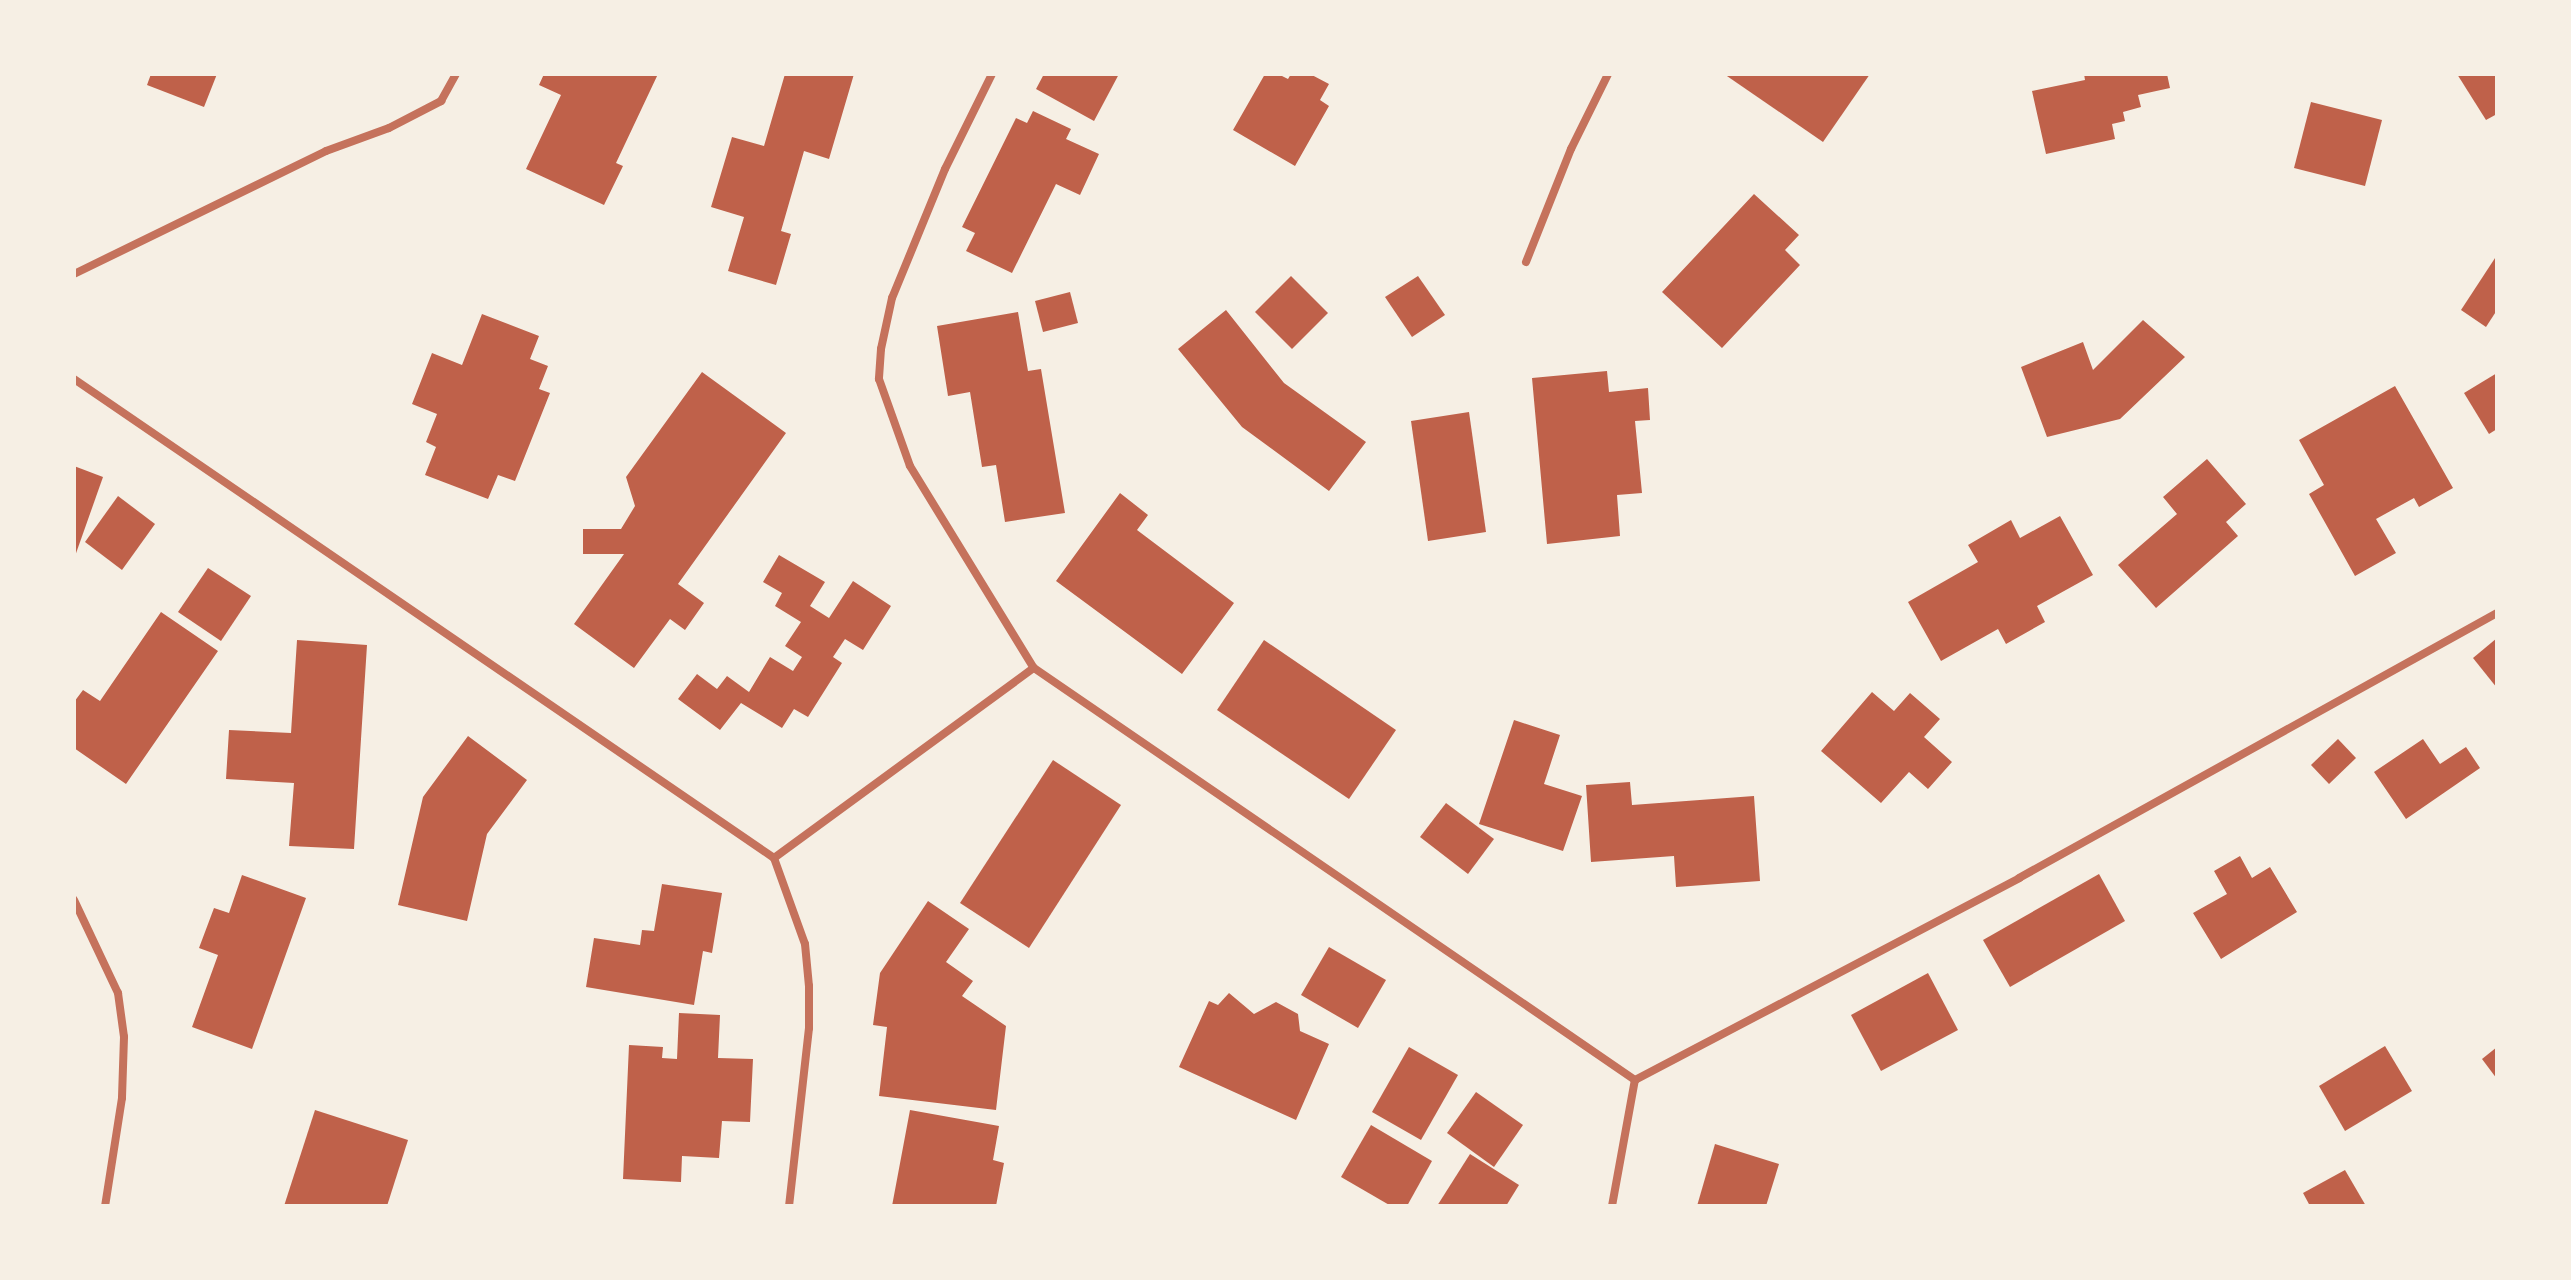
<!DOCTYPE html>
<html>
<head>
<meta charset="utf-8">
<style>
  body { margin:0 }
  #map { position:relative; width:2571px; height:1280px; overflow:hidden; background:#f6efe4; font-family:Manrope,sans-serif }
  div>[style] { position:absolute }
  .building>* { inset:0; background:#bf614a }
  .minor>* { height:8px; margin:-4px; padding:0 4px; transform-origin:4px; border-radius:4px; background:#c5725c }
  span { translate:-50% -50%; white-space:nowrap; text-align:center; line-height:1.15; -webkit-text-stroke:8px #f6efe4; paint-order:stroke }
  .frame { position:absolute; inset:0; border:76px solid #f6efe4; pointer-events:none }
</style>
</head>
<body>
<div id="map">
  <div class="building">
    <i style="clip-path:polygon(151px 74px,217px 74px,204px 107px,147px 85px)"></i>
    <i style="clip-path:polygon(544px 74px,658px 74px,616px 163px,623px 166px,604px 205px,526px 169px,561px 95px,539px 85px)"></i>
    <i style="clip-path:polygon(785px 74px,854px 74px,829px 159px,804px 151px,781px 231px,791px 234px,776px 285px,728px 271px,744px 217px,711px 207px,732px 137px,764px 146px)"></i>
    <i style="clip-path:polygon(1044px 74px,1119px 74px,1094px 121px,1036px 89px)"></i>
    <i style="clip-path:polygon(1265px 74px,1278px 74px,1288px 79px,1291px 74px,1310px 74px,1329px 84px,1320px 100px,1329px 106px,1295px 166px,1233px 130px)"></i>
    <i style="clip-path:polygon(1724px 74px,1870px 74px,1823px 142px)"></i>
    <i style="clip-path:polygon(2084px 74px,2167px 74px,2170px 88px,2138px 95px,2141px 107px,2123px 112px,2125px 121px,2112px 124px,2115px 139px,2046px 154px,2032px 91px,2085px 80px)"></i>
    <i style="clip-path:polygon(2457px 74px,2497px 74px,2497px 114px,2486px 120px)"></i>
    <i style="clip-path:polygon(2311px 102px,2382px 120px,2365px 186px,2294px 168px)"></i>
    <i style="clip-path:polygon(1033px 111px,1071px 129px,1066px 139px,1099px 154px,1080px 195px,1056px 184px,1012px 273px,966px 251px,975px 233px,962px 227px,1016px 118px,1027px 123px)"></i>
    <i style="clip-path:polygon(1754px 194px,1799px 235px,1785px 250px,1800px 265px,1722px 348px,1662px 292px)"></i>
    <i style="clip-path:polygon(2497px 255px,2497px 310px,2486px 327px,2461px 310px)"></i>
    <i style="clip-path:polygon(1291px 276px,1328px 313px,1292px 349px,1255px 312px)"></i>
    <i style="clip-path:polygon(1418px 276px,1445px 315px,1412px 337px,1385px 297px)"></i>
    <i style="clip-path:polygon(1070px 292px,1078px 323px,1043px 332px,1035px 301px)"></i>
    <i style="clip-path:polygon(1226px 310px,1284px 383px,1366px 442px,1329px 491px,1242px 427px,1178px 349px)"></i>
    <i style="clip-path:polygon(1018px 312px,1028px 371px,1041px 369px,1065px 513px,1005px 522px,996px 465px,982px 467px,970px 392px,948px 396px,937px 326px)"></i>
    <i style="clip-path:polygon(482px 314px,539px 336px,530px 359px,548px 366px,539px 389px,550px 393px,515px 481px,498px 475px,488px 499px,425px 475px,436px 447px,426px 442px,437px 414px,412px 404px,432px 353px,462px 365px)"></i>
    <i style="clip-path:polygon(2143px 320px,2185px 357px,2120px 419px,2047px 437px,2021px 367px,2083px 342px,2093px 370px)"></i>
    <i style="clip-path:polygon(1607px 371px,1609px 392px,1648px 388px,1650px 420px,1635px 421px,1642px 493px,1617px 495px,1620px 536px,1547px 544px,1532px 378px)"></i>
    <i style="clip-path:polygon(702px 372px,786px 433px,678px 584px,704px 603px,685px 630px,670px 619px,634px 668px,574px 624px,624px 554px,583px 554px,583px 529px,621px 529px,635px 506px,626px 477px)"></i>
    <i style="clip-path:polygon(2497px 373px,2497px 429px,2489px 434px,2464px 393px)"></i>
    <i style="clip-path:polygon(2395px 386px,2453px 488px,2419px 507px,2414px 498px,2376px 519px,2396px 553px,2355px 576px,2309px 494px,2324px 485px,2299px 440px)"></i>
    <i style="clip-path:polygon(1469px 412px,1486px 532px,1428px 541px,1411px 421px)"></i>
    <i style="clip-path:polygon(2207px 459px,2246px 504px,2226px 522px,2238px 536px,2156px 608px,2118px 565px,2177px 514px,2163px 497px)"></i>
    <i style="clip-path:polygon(74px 466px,103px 477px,74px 559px)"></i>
    <i style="clip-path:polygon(1120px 493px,1148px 515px,1137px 530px,1234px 603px,1182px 674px,1056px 581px)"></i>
    <i style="clip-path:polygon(118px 496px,155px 524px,122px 570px,85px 542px)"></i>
    <i style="clip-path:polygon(2060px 516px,2093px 575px,2037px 606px,2045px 622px,2006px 644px,1998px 629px,1941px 661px,1908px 602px,1978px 562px,1968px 545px,2011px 520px,2020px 538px)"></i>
    <i style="clip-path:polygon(779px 555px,825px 582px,810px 606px,829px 618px,853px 581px,891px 606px,863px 650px,845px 639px,833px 657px,842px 663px,808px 717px,794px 709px,782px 728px,741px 703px,720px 730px,678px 699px,697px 674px,717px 689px,727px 676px,749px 692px,770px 657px,793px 671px,802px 657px,785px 646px,801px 622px,775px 606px,782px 593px,763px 582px)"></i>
    <i style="clip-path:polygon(208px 568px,251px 596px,221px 641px,178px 612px)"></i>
    <i style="clip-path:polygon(161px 612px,218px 651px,126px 784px,74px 748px,74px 702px,83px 690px,100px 701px)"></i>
    <i style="clip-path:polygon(2497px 638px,2497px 688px,2473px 658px)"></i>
    <i style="clip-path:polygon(297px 640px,367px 645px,354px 849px,289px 846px,294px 783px,226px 779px,229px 730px,291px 733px)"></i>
    <i style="clip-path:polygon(1264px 640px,1396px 730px,1349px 799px,1217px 710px)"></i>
    <i style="clip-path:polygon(1872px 692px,1894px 711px,1910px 693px,1940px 719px,1924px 737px,1952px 762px,1928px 789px,1909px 772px,1881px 803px,1821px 751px)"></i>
    <i style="clip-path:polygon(1514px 720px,1560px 735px,1544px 784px,1582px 796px,1563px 851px,1479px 824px)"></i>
    <i style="clip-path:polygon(468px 736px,527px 780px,487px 834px,467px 921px,398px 905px,423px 797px)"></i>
    <i style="clip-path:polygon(2338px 739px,2356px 758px,2329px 784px,2311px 765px)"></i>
    <i style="clip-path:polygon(2423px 739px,2440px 764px,2466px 747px,2480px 768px,2406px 819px,2374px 772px)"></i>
    <i style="clip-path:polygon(1053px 760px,1121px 805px,1029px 948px,960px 903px)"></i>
    <i style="clip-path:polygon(1630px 782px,1632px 805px,1754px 796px,1760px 881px,1676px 887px,1674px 856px,1591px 862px,1586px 785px)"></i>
    <i style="clip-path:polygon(1446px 803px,1494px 839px,1468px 874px,1420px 837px)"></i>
    <i style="clip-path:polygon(2240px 856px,2252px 878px,2270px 867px,2297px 912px,2221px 959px,2193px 913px,2227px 894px,2214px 871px)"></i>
    <i style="clip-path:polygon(2099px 874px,2125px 921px,2010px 987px,1983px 940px)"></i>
    <i style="clip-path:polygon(242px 875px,306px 898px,252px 1049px,192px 1027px,218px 955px,199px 948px,214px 908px,229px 913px)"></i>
    <i style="clip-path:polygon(662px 884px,722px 893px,712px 953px,703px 951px,694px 1005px,586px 987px,594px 938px,640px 945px,642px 930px,654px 931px)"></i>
    <i style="clip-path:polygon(928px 901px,969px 929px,946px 962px,973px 981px,962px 996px,1006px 1026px,996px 1110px,879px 1096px,887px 1027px,873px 1025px,880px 973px)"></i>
    <i style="clip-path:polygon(1329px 947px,1386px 980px,1358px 1028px,1301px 995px)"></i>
    <i style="clip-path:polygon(1928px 973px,1958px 1030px,1881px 1071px,1851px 1015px)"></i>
    <i style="clip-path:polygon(1229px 993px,1254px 1014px,1276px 1002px,1298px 1014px,1300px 1031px,1329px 1044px,1296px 1120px,1179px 1067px,1209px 1001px,1218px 1005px)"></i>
    <i style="clip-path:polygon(679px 1013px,720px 1015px,718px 1058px,753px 1059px,750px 1122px,722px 1121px,719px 1158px,682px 1156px,681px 1182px,623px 1179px,629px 1045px,663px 1047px,662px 1058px,677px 1059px)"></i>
    <i style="clip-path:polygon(2385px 1046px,2412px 1091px,2345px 1131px,2319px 1086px)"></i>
    <i style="clip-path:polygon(1409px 1047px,1458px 1075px,1421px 1140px,1372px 1112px)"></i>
    <i style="clip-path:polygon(2497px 1047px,2497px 1079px,2482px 1059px)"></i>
    <i style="clip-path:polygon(1476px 1092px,1523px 1125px,1494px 1167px,1447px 1133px)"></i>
    <i style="clip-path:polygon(315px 1110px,408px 1140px,387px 1206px,284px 1206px)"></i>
    <i style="clip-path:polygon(910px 1110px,999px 1126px,993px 1160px,1004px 1163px,996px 1206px,892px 1206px)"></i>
    <i style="clip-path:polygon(1371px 1125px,1432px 1161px,1407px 1206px,1391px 1206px,1341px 1177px)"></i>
    <i style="clip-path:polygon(1715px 1144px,1779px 1164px,1766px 1206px,1697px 1206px)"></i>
    <i style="clip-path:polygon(1470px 1154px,1519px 1185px,1506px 1206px,1437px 1206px)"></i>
    <i style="clip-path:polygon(2345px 1170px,2366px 1206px,2310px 1206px,2303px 1193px)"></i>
  </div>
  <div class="minor">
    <i style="left:992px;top:74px;width:106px;rotate:116.3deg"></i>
    <i style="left:945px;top:169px;width:139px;rotate:112.3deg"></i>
    <i style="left:892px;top:298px;width:52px;rotate:102.2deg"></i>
    <i style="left:881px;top:349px;width:30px;rotate:94deg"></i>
    <i style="left:879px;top:379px;width:92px;rotate:70.4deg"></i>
    <i style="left:910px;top:466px;width:237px;rotate:58.5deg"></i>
    <i style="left:1034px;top:668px;width:729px;rotate:34.43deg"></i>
    <i style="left:1635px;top:1080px;width:434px;rotate:-27.7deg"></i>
    <i style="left:2019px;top:878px;width:547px;rotate:-29deg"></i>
    <i style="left:1526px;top:262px;width:122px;rotate:-68.3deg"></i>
    <i style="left:1571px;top:149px;width:84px;rotate:-63.7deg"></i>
    <i style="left:74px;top:274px;width:280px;rotate:-26deg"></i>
    <i style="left:326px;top:151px;width:67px;rotate:-20.1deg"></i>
    <i style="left:389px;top:128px;width:59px;rotate:-27.4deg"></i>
    <i style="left:441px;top:101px;width:31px;rotate:-61deg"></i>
    <i style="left:74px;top:379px;width:848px;rotate:34.38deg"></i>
    <i style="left:774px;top:858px;width:91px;rotate:70.2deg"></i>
    <i style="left:805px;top:944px;width:42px;rotate:84.6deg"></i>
    <i style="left:809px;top:986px;width:42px;rotate:90deg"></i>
    <i style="left:809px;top:1028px;width:179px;rotate:96.4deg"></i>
    <i style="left:774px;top:858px;width:322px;rotate:-36.2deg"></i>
    <i style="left:74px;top:900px;width:103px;rotate:64.7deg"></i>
    <i style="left:118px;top:993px;width:44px;rotate:82.2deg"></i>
    <i style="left:124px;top:1037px;width:61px;rotate:91.9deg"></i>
    <i style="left:122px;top:1098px;width:109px;rotate:98.9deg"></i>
    <i style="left:1612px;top:1206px;width:128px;rotate:-79.7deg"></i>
  </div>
  <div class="frame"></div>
</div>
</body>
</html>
